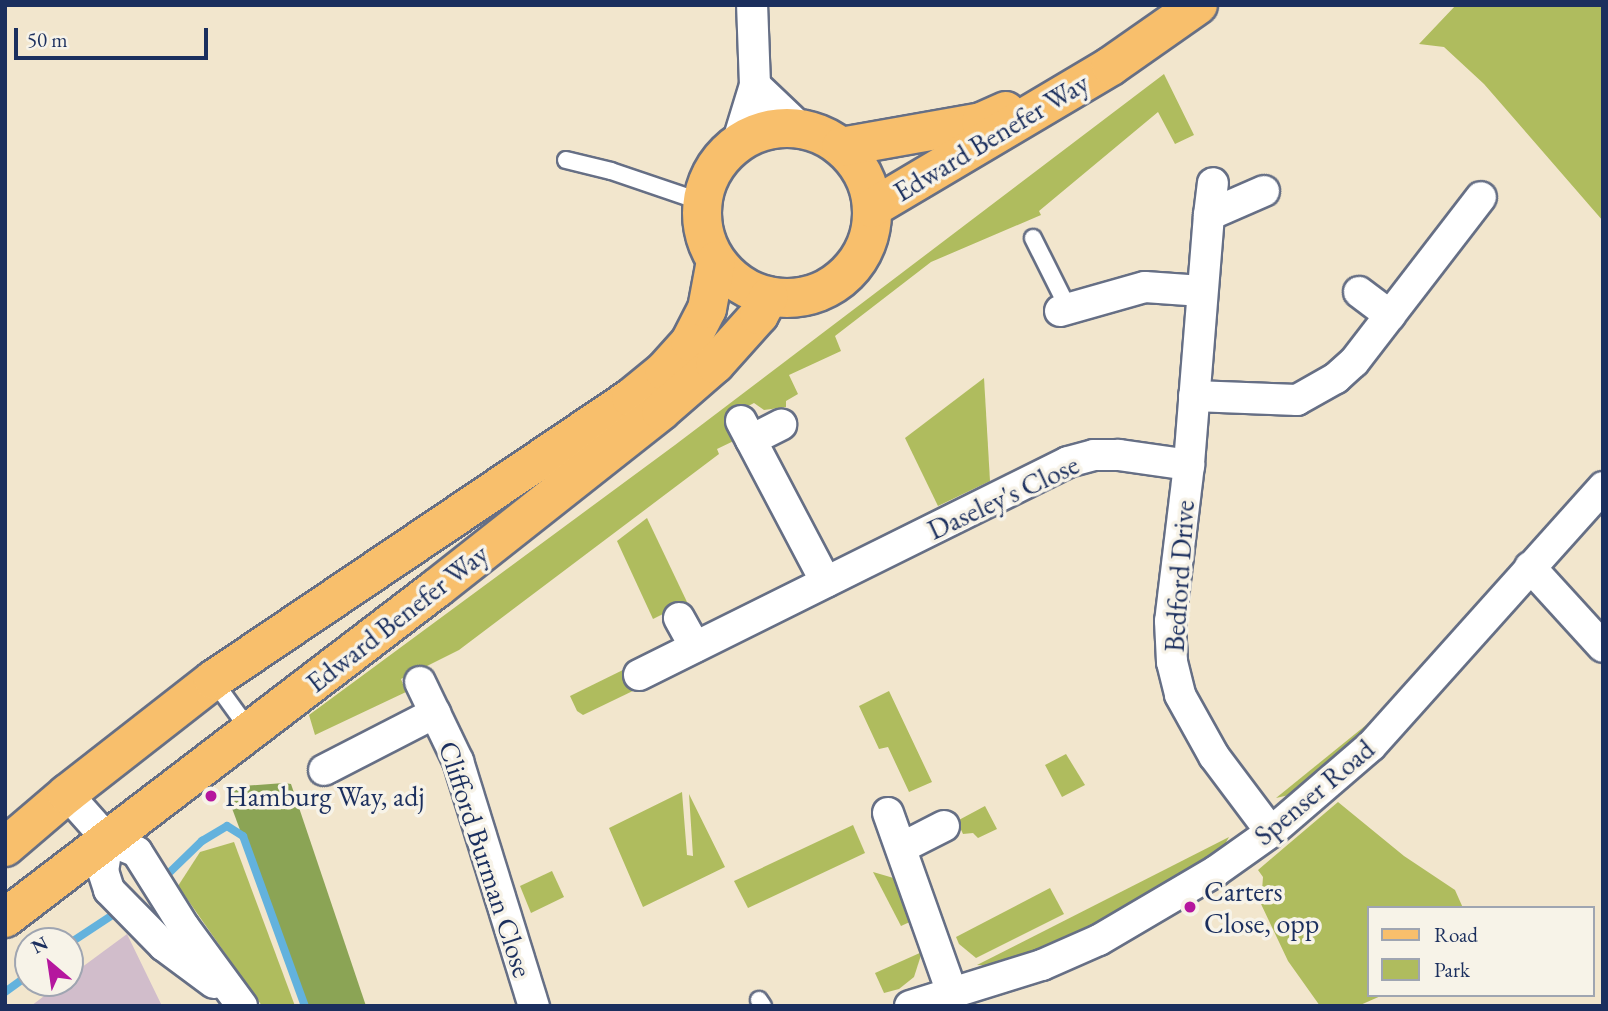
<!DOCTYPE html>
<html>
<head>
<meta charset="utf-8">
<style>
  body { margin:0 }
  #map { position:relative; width:1608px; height:1011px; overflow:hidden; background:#f2e6cd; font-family:"EB Garamond",serif }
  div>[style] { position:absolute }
  .industrial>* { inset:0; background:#d1bdcb }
  .green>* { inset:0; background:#afbc5e }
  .forest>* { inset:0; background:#8ba455 }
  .stream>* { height:8px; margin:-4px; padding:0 4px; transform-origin:4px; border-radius:4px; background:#63b2dd }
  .roads { filter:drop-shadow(2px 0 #666f85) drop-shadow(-2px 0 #666f85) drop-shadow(0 2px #666f85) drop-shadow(0 -2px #666f85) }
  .lane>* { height:16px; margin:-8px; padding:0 8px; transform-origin:8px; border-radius:8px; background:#fff }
  .street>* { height:30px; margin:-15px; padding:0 15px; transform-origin:15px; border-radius:15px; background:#fff }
  .primary>* { height:38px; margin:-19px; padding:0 19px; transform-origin:19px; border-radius:19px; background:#f8bf6c }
  .primary>.ring { margin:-19px; padding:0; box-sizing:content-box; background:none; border:38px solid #f8bf6c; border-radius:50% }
  .dots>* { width:19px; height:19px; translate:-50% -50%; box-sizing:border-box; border:4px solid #f7f3e8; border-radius:50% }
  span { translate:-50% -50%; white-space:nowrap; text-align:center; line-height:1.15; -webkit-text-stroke:7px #f7f3e8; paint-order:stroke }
  .street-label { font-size:28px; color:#1b2f5e }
  .poi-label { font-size:28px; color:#1b2f5e }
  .left { translate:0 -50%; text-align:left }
  .frame { position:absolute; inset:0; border:7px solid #1b2f5e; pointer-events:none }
  .legend { position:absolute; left:1367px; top:906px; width:228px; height:91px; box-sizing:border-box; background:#f7f3e8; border:2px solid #9fa5b1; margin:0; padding:9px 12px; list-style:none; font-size:21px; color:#1b2f5e }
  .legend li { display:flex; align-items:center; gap:14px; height:35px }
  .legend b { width:35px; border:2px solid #9fa5b1 }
  .north { position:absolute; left:14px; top:927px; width:70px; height:70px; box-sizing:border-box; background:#f7f3e8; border:2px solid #9fa5b1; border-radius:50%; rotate:331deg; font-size:19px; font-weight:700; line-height:28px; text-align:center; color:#1b2f5e }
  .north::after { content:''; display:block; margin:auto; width:24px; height:32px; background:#b5179e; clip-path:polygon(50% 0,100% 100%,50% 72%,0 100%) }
  .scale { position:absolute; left:14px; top:28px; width:194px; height:32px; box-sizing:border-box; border:4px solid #1b2f5e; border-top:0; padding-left:9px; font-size:21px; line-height:24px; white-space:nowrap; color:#1b2f5e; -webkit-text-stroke:5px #f7f3e8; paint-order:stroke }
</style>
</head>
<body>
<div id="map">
  <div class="industrial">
    <i style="clip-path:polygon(127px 934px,162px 1006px,31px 1006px,61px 983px,70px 983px,70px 976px)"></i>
  </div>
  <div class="green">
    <i style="clip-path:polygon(1456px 5px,1603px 5px,1603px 221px,1484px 84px,1444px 47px,1419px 44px)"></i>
    <i style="clip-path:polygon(1164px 74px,1194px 135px,1175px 144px,1158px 112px,1039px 211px,1041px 215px,931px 262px,835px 336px,841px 351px,789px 375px,798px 394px,786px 401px,786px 407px,764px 410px,754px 403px,733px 414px,744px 436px,717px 449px,719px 454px,459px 650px,401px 679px,406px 692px,315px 735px,309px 715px,675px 445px)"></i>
    <i style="clip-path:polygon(984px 378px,990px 481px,938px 506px,905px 438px)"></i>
    <i style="clip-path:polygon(647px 518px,687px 602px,653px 619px,617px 541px)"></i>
    <i style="clip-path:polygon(629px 667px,639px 688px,583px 715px,577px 711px,570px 696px)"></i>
    <i style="clip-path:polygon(889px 691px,932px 782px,909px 792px,888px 747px,879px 749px,859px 706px)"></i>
    <i style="clip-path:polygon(1376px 717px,1346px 750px,1298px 793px,1276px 798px)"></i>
    <i style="clip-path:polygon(1066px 754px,1085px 785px,1062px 797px,1045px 765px)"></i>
    <i style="clip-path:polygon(682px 792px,687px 855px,693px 856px,689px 794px,725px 867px,643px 907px,609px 828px)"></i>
    <i style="clip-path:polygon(1338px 802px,1404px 856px,1455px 890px,1463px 908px,1368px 908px,1368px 995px,1383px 995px,1358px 1006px,1320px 1006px,1288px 961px,1261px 904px,1263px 877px,1258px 870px)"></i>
    <i style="clip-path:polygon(985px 806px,997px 829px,978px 838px,973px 833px,963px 834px,957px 821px)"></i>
    <i style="clip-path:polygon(853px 825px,865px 853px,748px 908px,734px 881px)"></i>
    <i style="clip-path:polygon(1229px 837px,1224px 846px,1191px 872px,1063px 943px,997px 966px,977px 965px)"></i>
    <i style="clip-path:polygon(234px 842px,295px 1006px,262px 1006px,178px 886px,200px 852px)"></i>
    <i style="clip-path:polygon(552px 871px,564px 897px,531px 913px,520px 886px)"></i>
    <i style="clip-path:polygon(873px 872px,897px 879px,912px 921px,901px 926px)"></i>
    <i style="clip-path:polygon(1050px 888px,1064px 914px,976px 958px,959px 944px,956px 937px)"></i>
    <i style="clip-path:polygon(922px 952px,914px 977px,899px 989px,884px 993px,875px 973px)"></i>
  </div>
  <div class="forest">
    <i style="clip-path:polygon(284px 783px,291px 784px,366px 1006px,305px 1006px,226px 792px,228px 787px)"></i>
  </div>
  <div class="stream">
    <i style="left:170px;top:872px;width:45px;rotate:-44.1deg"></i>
    <i style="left:202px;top:841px;width:29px;rotate:-31deg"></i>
    <i style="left:227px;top:826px;width:19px;rotate:32deg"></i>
    <i style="left:243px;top:836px;width:181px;rotate:70deg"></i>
    <i style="left:70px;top:943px;width:60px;rotate:-33.4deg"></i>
    <i style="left:5px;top:992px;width:29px;rotate:-36deg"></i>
  </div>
  <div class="roads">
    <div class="lane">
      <i style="left:566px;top:160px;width:46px;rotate:13.7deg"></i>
      <i style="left:611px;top:171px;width:96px;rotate:18.8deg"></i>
      <i style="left:1033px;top:238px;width:78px;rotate:63.4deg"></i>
      <i style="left:213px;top:680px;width:63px;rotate:54deg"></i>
      <i style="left:759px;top:1000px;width:7px;rotate:56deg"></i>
    </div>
    <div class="street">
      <i style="left:755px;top:85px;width:64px;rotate:43.7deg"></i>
      <i style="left:737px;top:144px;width:62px;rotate:-73deg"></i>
      <i style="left:755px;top:85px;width:80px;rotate:-92.1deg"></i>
      <i style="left:1264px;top:191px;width:60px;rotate:156.4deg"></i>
      <i style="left:1209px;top:215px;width:251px;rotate:94.6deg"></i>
      <i style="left:1189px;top:465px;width:157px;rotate:96.9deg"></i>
      <i style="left:1170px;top:621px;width:41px;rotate:87.2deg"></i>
      <i style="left:1172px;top:662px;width:34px;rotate:76deg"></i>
      <i style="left:1180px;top:695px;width:70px;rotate:60.9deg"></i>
      <i style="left:1214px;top:756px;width:95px;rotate:53.1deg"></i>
      <i style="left:1209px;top:215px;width:32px;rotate:-83deg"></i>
      <i style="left:1359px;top:292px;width:39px;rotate:37deg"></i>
      <i style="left:1060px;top:311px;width:88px;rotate:-15.8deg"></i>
      <i style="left:1145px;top:287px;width:57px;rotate:4deg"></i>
      <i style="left:1194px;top:396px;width:103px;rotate:2.2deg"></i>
      <i style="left:1297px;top:400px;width:45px;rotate:-29.4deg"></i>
      <i style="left:1336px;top:378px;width:24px;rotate:-42deg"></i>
      <i style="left:1354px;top:362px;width:208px;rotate:-52.4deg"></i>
      <i style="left:741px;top:421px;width:182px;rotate:62.2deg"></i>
      <i style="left:751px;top:440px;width:34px;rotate:-27deg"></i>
      <i style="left:1530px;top:567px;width:108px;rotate:47.6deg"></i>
      <i style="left:679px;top:618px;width:33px;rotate:61deg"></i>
      <i style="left:639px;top:675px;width:479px;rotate:-26.4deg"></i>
      <i style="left:1068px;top:462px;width:27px;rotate:-15deg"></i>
      <i style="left:1094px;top:455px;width:25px"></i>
      <i style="left:1119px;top:455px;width:71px;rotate:8.1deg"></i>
      <i style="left:420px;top:682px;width:88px;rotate:64.3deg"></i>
      <i style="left:458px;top:761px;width:257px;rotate:72.8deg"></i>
      <i style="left:324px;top:770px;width:125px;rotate:-27.2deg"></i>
      <i style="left:67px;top:794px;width:62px;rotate:48.3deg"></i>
      <i style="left:108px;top:840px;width:31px;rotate:22deg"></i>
      <i style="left:137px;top:852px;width:89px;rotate:57.9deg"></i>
      <i style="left:184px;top:927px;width:98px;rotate:53.7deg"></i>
      <i style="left:888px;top:813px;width:191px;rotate:70.4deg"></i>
      <i style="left:108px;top:840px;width:31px;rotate:99deg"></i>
      <i style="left:103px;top:871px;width:20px;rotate:72deg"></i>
      <i style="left:109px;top:890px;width:78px;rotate:45.5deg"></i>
      <i style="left:164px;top:946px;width:62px;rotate:36.5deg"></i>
      <i style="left:903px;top:847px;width:46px;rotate:-27.1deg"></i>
      <i style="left:910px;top:1006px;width:138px;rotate:-17.3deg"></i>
      <i style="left:1042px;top:965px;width:62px;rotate:-23.7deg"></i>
      <i style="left:1099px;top:940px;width:136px;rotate:-30.5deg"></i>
      <i style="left:1216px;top:871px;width:67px;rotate:-35.3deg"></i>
      <i style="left:1271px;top:832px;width:132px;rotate:-40.7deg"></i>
      <i style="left:1371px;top:746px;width:348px;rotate:-48.1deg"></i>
    </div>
    <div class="primary">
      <i class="ring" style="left:702px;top:128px;width:132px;height:132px"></i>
      <i style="left:841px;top:147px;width:142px;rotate:-10.1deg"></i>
      <i style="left:981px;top:122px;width:27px;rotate:-24deg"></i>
      <i style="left:872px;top:208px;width:278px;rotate:-30.7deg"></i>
      <i style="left:1111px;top:66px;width:106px;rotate:-35deg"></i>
      <i style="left:5px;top:847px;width:82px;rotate:-40.5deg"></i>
      <i style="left:67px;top:794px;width:185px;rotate:-38deg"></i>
      <i style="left:213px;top:680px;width:504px;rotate:-34.01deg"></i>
      <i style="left:631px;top:398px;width:43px;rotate:-39.3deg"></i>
      <i style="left:664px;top:371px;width:39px;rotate:-48deg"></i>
      <i style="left:690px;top:342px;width:37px;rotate:-63deg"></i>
      <i style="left:707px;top:309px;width:49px;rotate:-79.4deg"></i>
      <i style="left:5px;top:918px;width:544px;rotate:-37.38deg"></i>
      <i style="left:437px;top:588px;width:285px;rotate:-38.3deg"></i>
      <i style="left:661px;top:411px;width:72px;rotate:-41deg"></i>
      <i style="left:715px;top:364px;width:66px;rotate:-48.1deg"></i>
      <i style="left:759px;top:315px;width:21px;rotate:-62deg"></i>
    </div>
  </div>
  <div class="dots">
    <i style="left:211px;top:796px;background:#b5179e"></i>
    <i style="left:1190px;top:907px;background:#b5179e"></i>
  </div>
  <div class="street-label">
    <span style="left:991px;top:137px;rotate:-31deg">Edward Benefer Way</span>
    <span style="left:1003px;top:497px;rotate:-25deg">Daseley's Close</span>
    <span style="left:1179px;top:576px;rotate:-86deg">Bedford Drive</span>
    <span style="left:397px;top:618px;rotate:-38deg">Edward Benefer Way</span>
    <span style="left:1314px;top:792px;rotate:-40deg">Spenser Road</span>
    <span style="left:486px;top:859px;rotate:72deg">Clifford Burman Close</span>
  </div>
  <div class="poi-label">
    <span class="left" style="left:225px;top:796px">Hamburg Way, adj</span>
    <span class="left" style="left:1204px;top:907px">Carters<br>Close, opp</span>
  </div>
  <div class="frame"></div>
  <ul class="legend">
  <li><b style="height:9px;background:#f8bf6c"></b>Road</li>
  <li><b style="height:19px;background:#afbc5e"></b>Park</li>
  </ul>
  <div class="north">N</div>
  <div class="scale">50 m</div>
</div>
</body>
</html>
